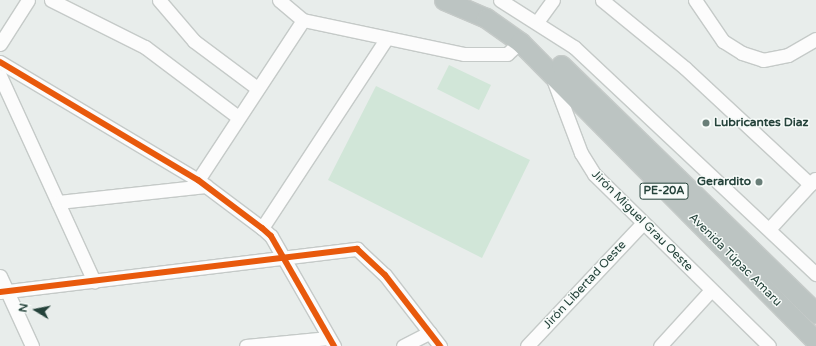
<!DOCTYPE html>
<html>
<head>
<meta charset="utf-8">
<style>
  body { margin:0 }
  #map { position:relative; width:816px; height:346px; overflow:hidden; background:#e8edeb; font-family:"Varela Round",sans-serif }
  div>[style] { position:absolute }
  .green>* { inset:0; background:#d1e6d8 }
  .roads { filter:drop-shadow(1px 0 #c5cac8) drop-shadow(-1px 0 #c5cac8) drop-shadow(0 1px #c5cac8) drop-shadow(0 -1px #c5cac8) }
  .minor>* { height:13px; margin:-6.5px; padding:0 6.5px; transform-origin:6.5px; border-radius:6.5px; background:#fcfcfc }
  .highway>* { height:19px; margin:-9.5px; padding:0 9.5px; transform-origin:9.5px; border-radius:9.5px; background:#bcc4c2 }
  .cycleway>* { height:6px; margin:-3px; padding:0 3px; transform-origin:3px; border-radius:3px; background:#e8590c }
  .dots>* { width:11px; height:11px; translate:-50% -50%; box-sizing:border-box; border:2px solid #f7fbf9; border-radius:50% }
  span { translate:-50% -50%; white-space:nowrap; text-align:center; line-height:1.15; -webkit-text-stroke:3px #f7fbf9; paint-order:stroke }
  .shield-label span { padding:1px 3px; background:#f7fbf9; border:1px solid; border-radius:3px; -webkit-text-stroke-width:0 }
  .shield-label { font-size:11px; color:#24423a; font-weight:700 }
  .poi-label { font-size:12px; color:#24423a; font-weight:700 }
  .left { translate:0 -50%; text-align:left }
  .right { translate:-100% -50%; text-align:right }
  .street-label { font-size:12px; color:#24423a }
  .north { position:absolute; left:16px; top:290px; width:40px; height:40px; -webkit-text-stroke:3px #f7fbf9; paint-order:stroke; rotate:280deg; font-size:11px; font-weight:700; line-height:16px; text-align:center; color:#24423a }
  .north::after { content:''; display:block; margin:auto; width:14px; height:18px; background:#24423a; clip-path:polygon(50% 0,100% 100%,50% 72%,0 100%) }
</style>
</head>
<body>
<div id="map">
  <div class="green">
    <i style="clip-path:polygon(449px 65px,491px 85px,479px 110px,437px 89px)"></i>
    <i style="clip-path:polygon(376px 86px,530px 160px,482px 258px,328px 180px)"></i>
  </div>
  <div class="roads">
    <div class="minor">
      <i style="left:51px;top:0;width:105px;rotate:26.6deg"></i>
      <i style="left:145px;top:47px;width:116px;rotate:37deg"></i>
      <i style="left:159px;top:0;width:54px;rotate:49.5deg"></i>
      <i style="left:194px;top:41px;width:79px;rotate:36.7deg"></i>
      <i style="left:279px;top:0;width:31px;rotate:40deg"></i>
      <i style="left:303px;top:20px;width:165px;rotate:11.9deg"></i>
      <i style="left:464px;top:54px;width:43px"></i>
      <i style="left:507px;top:54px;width:18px;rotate:-43deg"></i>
      <i style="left:500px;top:0;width:88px;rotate:32.4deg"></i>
      <i style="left:574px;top:47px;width:332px;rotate:43.2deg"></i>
      <i style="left:602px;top:0;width:107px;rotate:39.3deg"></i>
      <i style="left:685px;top:68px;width:171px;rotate:42.9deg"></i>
      <i style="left:695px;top:0;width:50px;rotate:55.7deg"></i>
      <i style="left:723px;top:41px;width:22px;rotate:32deg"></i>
      <i style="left:742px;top:53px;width:22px;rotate:18deg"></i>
      <i style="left:763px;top:60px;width:25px;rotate:-11deg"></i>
      <i style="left:788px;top:55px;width:32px;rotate:-30deg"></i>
      <i style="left:537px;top:22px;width:27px;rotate:-54deg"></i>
      <i style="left:0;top:44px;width:52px;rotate:-57.5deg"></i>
      <i style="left:0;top:62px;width:230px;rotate:30.8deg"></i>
      <i style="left:198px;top:180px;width:80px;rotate:36.9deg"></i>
      <i style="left:262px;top:228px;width:12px;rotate:42deg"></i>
      <i style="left:271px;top:236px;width:127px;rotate:60.2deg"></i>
      <i style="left:0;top:76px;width:226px;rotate:65.4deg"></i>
      <i style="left:553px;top:79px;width:79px;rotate:69.3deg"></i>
      <i style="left:581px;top:153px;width:25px;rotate:58deg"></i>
      <i style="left:594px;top:174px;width:245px;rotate:44.5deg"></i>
      <i style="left:198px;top:180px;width:191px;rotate:-56.7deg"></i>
      <i style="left:58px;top:202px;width:149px;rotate:-6.2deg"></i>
      <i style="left:262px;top:228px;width:227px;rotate:-56.7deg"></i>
      <i style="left:769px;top:229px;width:68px;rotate:-47.4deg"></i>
      <i style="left:0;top:276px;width:77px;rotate:65.4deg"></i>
      <i style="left:0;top:292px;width:360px;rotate:-6.9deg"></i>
      <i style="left:357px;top:249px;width:38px;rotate:43deg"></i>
      <i style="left:385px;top:275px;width:90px;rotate:52.2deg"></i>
      <i style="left:246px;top:346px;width:83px;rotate:-5.5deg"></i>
      <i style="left:403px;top:346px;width:30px;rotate:-27deg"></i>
      <i style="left:527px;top:346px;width:169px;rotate:-46.7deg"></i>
      <i style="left:660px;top:346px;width:74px;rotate:-47.7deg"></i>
    </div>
    <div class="highway">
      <i style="left:444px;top:0;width:46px;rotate:23.2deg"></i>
      <i style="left:486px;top:18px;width:42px;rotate:35.2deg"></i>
      <i style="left:520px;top:42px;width:421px;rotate:45.3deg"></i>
      <i style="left:561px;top:65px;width:356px;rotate:44.2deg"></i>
    </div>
  </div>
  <div class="cycleway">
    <i style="left:0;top:62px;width:230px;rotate:30.8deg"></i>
    <i style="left:198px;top:180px;width:80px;rotate:36.9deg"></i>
    <i style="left:262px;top:228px;width:12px;rotate:42deg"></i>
    <i style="left:271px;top:236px;width:127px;rotate:60.2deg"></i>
    <i style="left:0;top:292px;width:360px;rotate:-6.9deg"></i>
    <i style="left:357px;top:249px;width:38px;rotate:43deg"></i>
    <i style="left:385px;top:275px;width:90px;rotate:52.2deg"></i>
  </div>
  <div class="dots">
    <i style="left:706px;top:123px;background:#697e78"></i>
    <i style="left:759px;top:182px;background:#697e78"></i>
  </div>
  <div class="shield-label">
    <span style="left:664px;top:191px">PE-20A</span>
  </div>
  <div class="poi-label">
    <span class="left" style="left:714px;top:123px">Lubricantes Diaz</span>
    <span class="right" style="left:751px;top:182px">Gerardito</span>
  </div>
  <div class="street-label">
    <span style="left:642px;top:221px;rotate:45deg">Jirón Miguel Grau Oeste</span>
    <span style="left:735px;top:260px;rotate:45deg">Avenida Túpac Amaru</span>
    <span style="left:585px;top:285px;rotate:-47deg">Jirón Libertad Oeste</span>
  </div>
  <div class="north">N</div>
</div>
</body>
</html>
